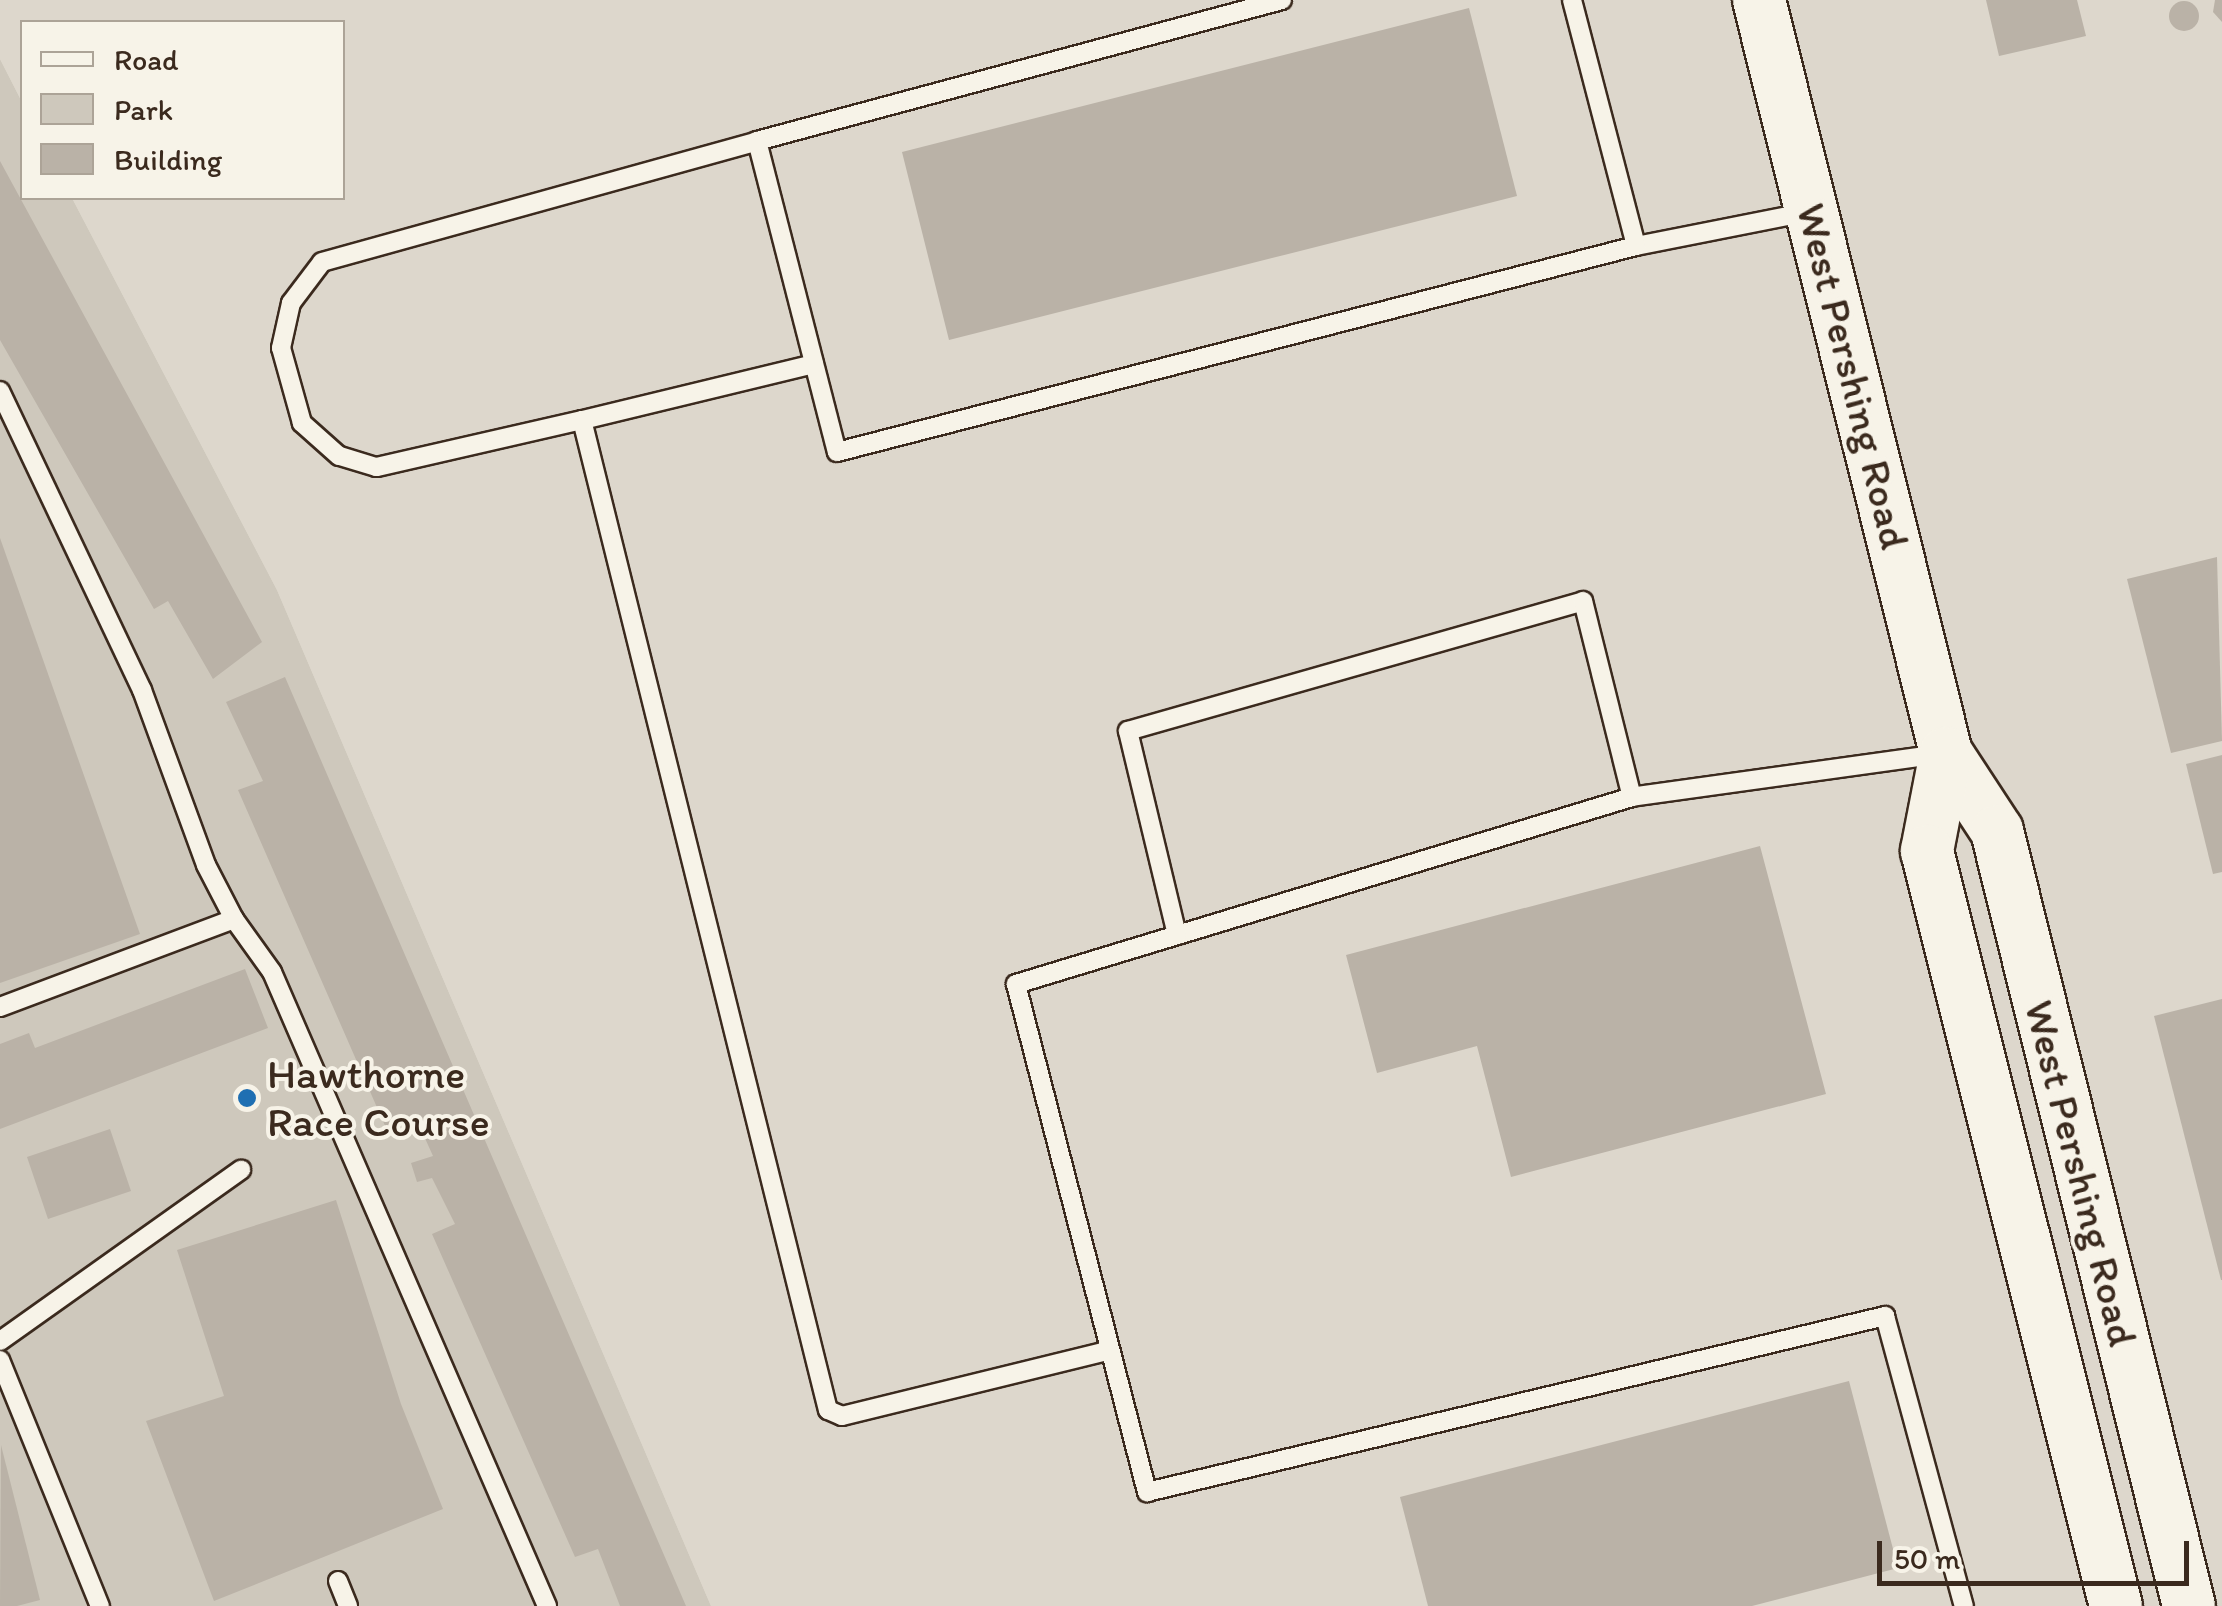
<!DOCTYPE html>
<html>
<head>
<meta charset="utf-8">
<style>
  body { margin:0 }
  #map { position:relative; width:2222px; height:1606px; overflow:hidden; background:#ece7dc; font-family:Itim,sans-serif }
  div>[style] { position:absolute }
  .built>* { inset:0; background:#ddd7cc }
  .green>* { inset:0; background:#cec8bc }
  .building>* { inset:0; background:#bab2a7 }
  .round { border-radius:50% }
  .roads { filter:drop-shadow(2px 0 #3b2a1e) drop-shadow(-2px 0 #3b2a1e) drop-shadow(0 2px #3b2a1e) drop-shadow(0 -2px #3b2a1e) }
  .service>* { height:18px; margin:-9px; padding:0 9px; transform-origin:9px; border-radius:9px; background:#f7f3e8 }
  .secondary>* { height:52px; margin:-26px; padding:0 26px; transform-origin:26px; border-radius:26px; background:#f7f3e8 }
  .dots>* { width:28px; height:28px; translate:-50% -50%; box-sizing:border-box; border:5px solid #f7f3e8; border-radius:50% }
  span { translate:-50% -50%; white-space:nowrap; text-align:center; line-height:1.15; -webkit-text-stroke:8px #f7f3e8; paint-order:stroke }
  .street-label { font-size:42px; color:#3b2a1e }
  .poi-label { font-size:42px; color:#3b2a1e }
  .left { translate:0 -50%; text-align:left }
  .legend { position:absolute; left:20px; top:20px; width:325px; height:180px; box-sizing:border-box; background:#f7f3e8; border:2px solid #aca397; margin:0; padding:12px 18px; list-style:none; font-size:30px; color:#3b2a1e }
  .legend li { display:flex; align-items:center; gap:20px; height:50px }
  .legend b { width:50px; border:2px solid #aca397 }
  .scale { position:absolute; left:1877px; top:1541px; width:312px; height:45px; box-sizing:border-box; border:5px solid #3b2a1e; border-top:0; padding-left:12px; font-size:30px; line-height:35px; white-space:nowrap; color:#3b2a1e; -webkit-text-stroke:8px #f7f3e8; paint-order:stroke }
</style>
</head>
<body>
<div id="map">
  <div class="built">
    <i style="clip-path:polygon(0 0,2222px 0,2222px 1606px,711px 1606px,277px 590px,72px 198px,342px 198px,342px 22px,22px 22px,22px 102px,0 59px)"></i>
  </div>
  <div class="green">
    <i style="clip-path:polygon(0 59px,22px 102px,22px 198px,72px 198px,277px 590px,711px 1606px,0 1606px)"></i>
  </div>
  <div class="building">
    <i style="clip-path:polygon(1986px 0,2077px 0,2086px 36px,1999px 56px)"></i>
    <i style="clip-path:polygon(2215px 0,2222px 0,2222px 22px,2213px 12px)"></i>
    <i class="round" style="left:2169px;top:1px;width:30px;height:30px"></i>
    <i style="clip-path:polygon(1469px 8px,1517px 196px,949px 340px,902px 152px)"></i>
    <i style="clip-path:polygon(0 161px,262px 642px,213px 679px,168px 601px,154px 609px,0 340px)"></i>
    <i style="clip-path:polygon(0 538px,140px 934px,0 983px)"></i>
    <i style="clip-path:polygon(2217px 557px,2222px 741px,2171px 753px,2127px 579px)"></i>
    <i style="clip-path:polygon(285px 677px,686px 1606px,620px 1606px,598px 1549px,575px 1557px,432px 1234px,455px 1224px,432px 1178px,417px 1182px,411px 1163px,433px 1156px,414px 1114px,386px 1128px,238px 790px,263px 781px,226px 702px)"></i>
    <i style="clip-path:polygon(2222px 755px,2222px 872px,2213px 874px,2186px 764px)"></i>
    <i style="clip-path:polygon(1760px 846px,1826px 1094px,1511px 1177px,1477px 1046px,1377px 1073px,1346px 955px)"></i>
    <i style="clip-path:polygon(245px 969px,268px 1028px,0 1129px,0 1044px,29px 1033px,35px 1048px)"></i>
    <i style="clip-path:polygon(2222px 999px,2222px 1280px,2221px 1280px,2154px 1016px)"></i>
    <i style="clip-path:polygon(110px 1129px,131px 1191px,48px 1219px,27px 1157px)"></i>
    <i style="clip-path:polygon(336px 1200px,401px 1404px,443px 1509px,214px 1601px,146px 1421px,224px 1396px,177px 1250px)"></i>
    <i style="clip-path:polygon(1849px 1381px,1898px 1568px,1752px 1606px,1428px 1606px,1400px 1497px)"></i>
    <i style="clip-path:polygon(1px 1445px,40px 1600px,17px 1606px,0 1606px)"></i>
  </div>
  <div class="roads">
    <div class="service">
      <i style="left:1282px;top:0;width:544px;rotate:164.97deg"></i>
      <i style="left:757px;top:141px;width:321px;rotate:75.6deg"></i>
      <i style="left:837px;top:452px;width:825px;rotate:-14.46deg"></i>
      <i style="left:1636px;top:246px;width:174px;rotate:-11.2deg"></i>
      <i style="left:1572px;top:0;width:254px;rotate:75.4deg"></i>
      <i style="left:814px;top:364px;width:239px;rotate:166.4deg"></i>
      <i style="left:582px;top:420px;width:1020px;rotate:76.05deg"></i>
      <i style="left:828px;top:1410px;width:15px;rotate:23deg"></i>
      <i style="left:842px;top:1416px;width:276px;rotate:-13.8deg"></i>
      <i style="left:0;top:391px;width:331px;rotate:64.6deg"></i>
      <i style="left:142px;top:690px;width:186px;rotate:69.9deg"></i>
      <i style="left:206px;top:865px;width:61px;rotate:62.6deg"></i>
      <i style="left:582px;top:420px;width:211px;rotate:167.1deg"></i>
      <i style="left:376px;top:467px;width:39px;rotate:-163deg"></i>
      <i style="left:339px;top:456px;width:50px;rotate:-138.3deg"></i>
      <i style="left:302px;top:423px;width:78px;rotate:-105.6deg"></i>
      <i style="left:281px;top:348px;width:46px;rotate:-77.5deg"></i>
      <i style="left:291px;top:303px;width:51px;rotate:-52.9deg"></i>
      <i style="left:322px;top:262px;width:452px;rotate:-15.5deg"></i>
      <i style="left:1940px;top:754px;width:311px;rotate:172.1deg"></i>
      <i style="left:1632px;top:797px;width:644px;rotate:163.11deg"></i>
      <i style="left:1016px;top:984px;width:525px;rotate:75.54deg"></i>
      <i style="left:1147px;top:1492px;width:759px;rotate:-13.41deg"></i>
      <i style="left:1885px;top:1316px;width:301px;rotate:74.8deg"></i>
      <i style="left:1177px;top:935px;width:210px;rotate:-103.5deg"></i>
      <i style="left:1128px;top:731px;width:473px;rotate:-15.9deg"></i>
      <i style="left:1583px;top:601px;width:202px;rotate:76deg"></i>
      <i style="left:0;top:1007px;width:250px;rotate:-20.6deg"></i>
      <i style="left:234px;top:919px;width:65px;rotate:54.4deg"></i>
      <i style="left:272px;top:972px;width:691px;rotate:66.55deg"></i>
      <i style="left:0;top:1341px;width:296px;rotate:-35.4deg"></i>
      <i style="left:0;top:1360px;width:266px;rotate:67.9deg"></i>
      <i style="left:338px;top:1581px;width:27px;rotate:68deg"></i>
    </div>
    <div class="secondary">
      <i style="left:1759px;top:0;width:776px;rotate:76.05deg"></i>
      <i style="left:1946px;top:753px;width:93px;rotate:56.8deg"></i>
      <i style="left:1997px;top:831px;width:798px;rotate:76.09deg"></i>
      <i style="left:1946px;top:753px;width:100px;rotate:101deg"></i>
      <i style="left:1927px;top:851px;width:778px;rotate:75.95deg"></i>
    </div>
  </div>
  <div class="dots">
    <i style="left:247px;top:1098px;background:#1f6fb2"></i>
  </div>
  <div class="street-label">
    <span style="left:1853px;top:376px;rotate:76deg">West Pershing Road</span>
    <span style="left:2081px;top:1173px;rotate:76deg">West Pershing Road</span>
  </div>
  <div class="poi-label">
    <span class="left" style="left:267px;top:1098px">Hawthorne<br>Race Course</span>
  </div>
  <ul class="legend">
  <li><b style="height:12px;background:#f7f3e8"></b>Road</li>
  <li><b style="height:28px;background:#cec8bc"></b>Park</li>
  <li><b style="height:28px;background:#bab2a7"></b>Building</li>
  </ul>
  <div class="scale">50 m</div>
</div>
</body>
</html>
